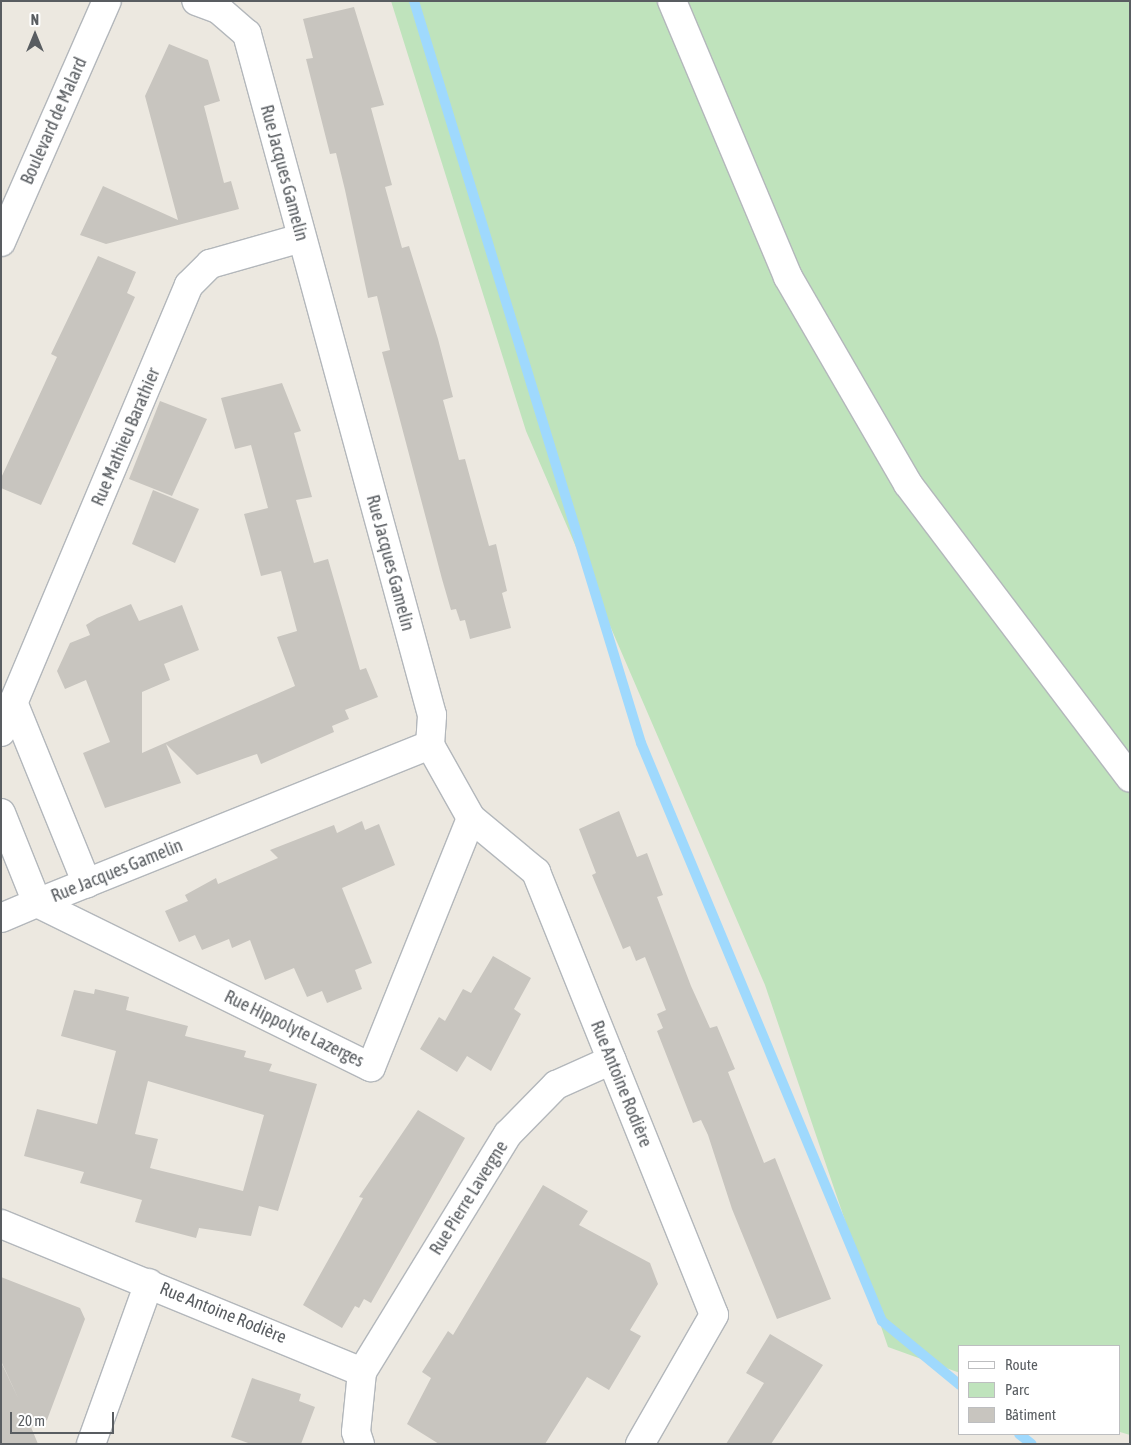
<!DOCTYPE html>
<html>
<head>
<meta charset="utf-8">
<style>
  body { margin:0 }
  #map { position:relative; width:1131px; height:1445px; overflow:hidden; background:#ece8e0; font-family:"Asap Condensed",sans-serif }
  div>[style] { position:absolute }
  .green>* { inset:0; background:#bfe3bc }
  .stream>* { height:10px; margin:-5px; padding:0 5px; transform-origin:5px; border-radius:5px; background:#9fd9fd }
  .building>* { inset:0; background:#c8c5bf }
  .roads { filter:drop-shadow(1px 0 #b3b7bb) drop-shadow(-1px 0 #b3b7bb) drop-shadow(0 1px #b3b7bb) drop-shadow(0 -1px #b3b7bb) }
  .minor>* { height:28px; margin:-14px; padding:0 14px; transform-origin:14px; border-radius:14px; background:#fff }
  .tertiary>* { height:28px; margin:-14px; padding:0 14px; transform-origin:14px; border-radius:14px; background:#fff }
  .secondary>* { height:28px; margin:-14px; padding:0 14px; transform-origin:14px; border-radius:14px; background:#fff }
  span { translate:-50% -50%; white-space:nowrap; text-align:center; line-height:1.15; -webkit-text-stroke:4px #fff; paint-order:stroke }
  .street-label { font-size:18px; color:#595d61 }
  .frame { position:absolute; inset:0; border:2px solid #595d61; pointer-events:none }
  .legend { position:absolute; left:958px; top:1345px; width:162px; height:90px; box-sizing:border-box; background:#fff; border:1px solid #bdbec0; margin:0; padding:6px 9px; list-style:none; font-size:15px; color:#595d61 }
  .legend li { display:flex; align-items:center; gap:10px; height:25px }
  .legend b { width:25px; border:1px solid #bdbec0 }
  .north { position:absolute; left:10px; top:10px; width:50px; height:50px; -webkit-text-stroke:4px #fff; paint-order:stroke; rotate:0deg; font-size:14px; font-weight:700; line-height:20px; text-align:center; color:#595d61 }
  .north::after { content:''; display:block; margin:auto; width:18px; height:22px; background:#595d61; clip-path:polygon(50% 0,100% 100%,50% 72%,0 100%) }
  .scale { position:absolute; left:10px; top:1412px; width:104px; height:22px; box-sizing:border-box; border:2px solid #595d61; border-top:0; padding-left:6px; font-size:15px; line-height:18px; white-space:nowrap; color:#595d61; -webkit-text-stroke:4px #fff; paint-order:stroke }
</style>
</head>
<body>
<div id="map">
  <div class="green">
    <i style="clip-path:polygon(391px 1px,1130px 1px,1130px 1435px,1120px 1432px,1120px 1346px,960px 1346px,960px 1373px,888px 1347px,765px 985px,526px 431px)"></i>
  </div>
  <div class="stream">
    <i style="left:414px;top:1px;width:776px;rotate:72.99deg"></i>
    <i style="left:641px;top:743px;width:626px;rotate:67.37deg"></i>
    <i style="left:882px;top:1321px;width:101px;rotate:39.4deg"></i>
    <i style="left:1019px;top:1434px;width:16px;rotate:38deg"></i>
  </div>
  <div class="building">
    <i style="clip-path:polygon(354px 7px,384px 105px,371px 108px,392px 185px,385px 187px,402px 248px,409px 246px,438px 339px,453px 397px,443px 400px,459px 460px,465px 459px,489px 546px,496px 544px,507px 591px,502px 593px,511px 628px,470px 639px,465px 620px,460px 621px,456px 609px,451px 610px,442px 579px,382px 352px,390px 350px,377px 296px,368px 298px,345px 190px,336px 153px,330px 154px,306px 59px,313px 58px,303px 19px)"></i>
    <i style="clip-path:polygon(169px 44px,208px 60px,220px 101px,204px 106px,224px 183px,231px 181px,239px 209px,106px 244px,80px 235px,103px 186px,178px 220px,145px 96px)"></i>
    <i style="clip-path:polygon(98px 256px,136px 272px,127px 293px,135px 297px,41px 505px,1px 488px,1px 478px,57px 357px,51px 354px)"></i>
    <i style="clip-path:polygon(282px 383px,301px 431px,294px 433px,312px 497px,296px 500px,314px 563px,328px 559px,360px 670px,366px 668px,378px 697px,345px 710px,349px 719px,332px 726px,334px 732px,261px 764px,257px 754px,197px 775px,166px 744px,181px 783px,105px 808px,83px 753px,110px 742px,86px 680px,65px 689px,57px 671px,70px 643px,90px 635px,86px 625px,97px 618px,131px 604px,139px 621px,182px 605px,199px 650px,164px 664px,170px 680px,142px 692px,142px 753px,295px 686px,277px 637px,297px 631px,281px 571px,261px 576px,244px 514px,268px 508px,251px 445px,235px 449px,221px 398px)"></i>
    <i style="clip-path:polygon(160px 401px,207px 419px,172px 496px,129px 479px)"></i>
    <i style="clip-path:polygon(153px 490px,199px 509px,175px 563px,132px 544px)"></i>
    <i style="clip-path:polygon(619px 811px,637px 857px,647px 853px,663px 895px,657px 897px,691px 986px,710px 1028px,717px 1026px,735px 1069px,728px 1072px,764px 1163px,775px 1158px,831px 1299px,777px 1319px,732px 1209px,708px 1135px,701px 1120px,693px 1123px,657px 1031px,663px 1028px,657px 1014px,666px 1010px,645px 957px,636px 961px,630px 946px,623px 949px,592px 875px,596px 873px,579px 829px)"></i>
    <i style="clip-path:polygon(362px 821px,365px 830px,379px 824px,395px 865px,342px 888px,372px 963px,355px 970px,362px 989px,327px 1003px,322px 991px,307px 997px,294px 968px,265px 980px,250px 940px,232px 948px,229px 939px,202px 950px,195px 935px,179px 942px,165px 911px,188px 901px,185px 895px,216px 878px,218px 884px,278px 858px,270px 850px,334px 825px,337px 833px)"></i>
    <i style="clip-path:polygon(493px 956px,531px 978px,514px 1009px,521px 1014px,491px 1071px,467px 1056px,457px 1072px,420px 1049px,439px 1017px,445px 1021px,463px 989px,471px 993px)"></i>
    <i style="clip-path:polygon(evenodd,95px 989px,129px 997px,126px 1010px,188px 1026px,185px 1036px,246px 1051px,244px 1057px,272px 1064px,269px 1071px,317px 1084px,278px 1211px,259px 1206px,251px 1236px,199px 1228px,196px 1238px,135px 1222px,142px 1200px,80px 1183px,84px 1172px,24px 1156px,37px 1109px,97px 1124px,116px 1051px,61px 1036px,74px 990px,94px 994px,95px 989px,148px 1081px,264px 1115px,243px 1191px,150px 1168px,158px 1139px,135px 1134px,148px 1081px)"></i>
    <i style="clip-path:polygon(418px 1110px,465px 1138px,371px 1303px,364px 1299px,359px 1308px,355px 1306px,342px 1328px,303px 1305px,363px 1198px,359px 1197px)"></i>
    <i style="clip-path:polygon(543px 1185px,588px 1211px,579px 1225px,650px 1263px,658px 1284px,630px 1330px,641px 1336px,609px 1390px,587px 1377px,545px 1444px,439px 1444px,407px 1424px,431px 1378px,422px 1372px,448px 1331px,453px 1335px)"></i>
    <i style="clip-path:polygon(1px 1277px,80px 1308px,85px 1319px,47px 1420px,31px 1427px,38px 1444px,1px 1444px,1px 1362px,19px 1400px,1px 1361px)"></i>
    <i style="clip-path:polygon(770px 1334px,823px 1365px,771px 1444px,726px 1444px,764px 1383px,746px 1373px)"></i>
    <i style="clip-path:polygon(252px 1378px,301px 1394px,299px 1401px,315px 1407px,301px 1444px,251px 1444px,231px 1437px)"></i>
  </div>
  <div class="roads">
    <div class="minor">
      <i style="left:13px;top:702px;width:196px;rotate:67.9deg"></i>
      <i style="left:1px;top:732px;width:485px;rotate:-67.2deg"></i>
      <i style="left:189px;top:285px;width:30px;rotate:-45deg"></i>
      <i style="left:210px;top:264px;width:95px;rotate:-15.9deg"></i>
      <i style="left:430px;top:745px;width:84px;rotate:60.7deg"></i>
      <i style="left:471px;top:818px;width:85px;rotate:39.7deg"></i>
      <i style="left:536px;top:872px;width:477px;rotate:68.1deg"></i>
      <i style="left:714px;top:1315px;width:149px;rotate:119.8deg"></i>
      <i style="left:1px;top:813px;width:97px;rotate:68.2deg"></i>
      <i style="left:37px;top:903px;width:424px;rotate:-21.9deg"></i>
      <i style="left:430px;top:745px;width:30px;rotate:-86deg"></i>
      <i style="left:432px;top:715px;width:706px;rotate:-105.2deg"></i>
      <i style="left:247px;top:34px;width:38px;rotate:-139deg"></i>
      <i style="left:218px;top:9px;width:23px;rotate:-160deg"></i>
      <i style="left:1px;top:918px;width:39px;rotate:-23deg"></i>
      <i style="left:37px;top:903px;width:372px;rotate:26.2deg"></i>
      <i style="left:371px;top:1067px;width:268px;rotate:-68.1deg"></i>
      <i style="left:1px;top:1224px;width:390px;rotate:22.3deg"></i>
      <i style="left:362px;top:1372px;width:60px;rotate:95.7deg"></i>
      <i style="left:356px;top:1432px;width:13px;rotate:72deg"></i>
      <i style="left:362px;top:1372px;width:279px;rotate:-58.5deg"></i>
      <i style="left:508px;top:1134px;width:69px;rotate:-45.6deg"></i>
      <i style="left:556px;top:1085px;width:61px;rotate:-24.1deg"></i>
      <i style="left:91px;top:1444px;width:171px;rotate:-70.2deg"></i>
    </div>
    <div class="tertiary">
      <i style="left:1px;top:242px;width:263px;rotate:-66.3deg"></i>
    </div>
    <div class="secondary">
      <i style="left:672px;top:1px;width:299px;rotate:67.2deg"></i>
      <i style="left:788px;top:277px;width:239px;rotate:59.9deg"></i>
      <i style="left:908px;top:484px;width:368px;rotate:52.9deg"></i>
    </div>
  </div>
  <div class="street-label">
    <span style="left:54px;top:121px;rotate:-66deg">Boulevard de Malard</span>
    <span style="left:284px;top:173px;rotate:75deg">Rue Jacques Gamelin</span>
    <span style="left:126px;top:437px;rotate:-67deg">Rue Mathieu Barathier</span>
    <span style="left:390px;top:563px;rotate:75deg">Rue Jacques Gamelin</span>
    <span style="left:117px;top:871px;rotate:-22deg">Rue Jacques Gamelin</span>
    <span style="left:294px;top:1029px;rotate:26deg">Rue Hippolyte Lazerges</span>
    <span style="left:621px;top:1084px;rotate:68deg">Rue Antoine Rodière</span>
    <span style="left:469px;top:1198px;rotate:-58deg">Rue Pierre Lavergne</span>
    <span style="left:223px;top:1313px;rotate:22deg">Rue Antoine Rodière</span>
  </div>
  <div class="frame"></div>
  <ul class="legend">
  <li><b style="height:6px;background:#fff"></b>Route</li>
  <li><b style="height:14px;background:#bfe3bc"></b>Parc</li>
  <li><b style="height:14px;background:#c8c5bf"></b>Bâtiment</li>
  </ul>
  <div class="north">N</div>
  <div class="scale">20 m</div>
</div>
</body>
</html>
